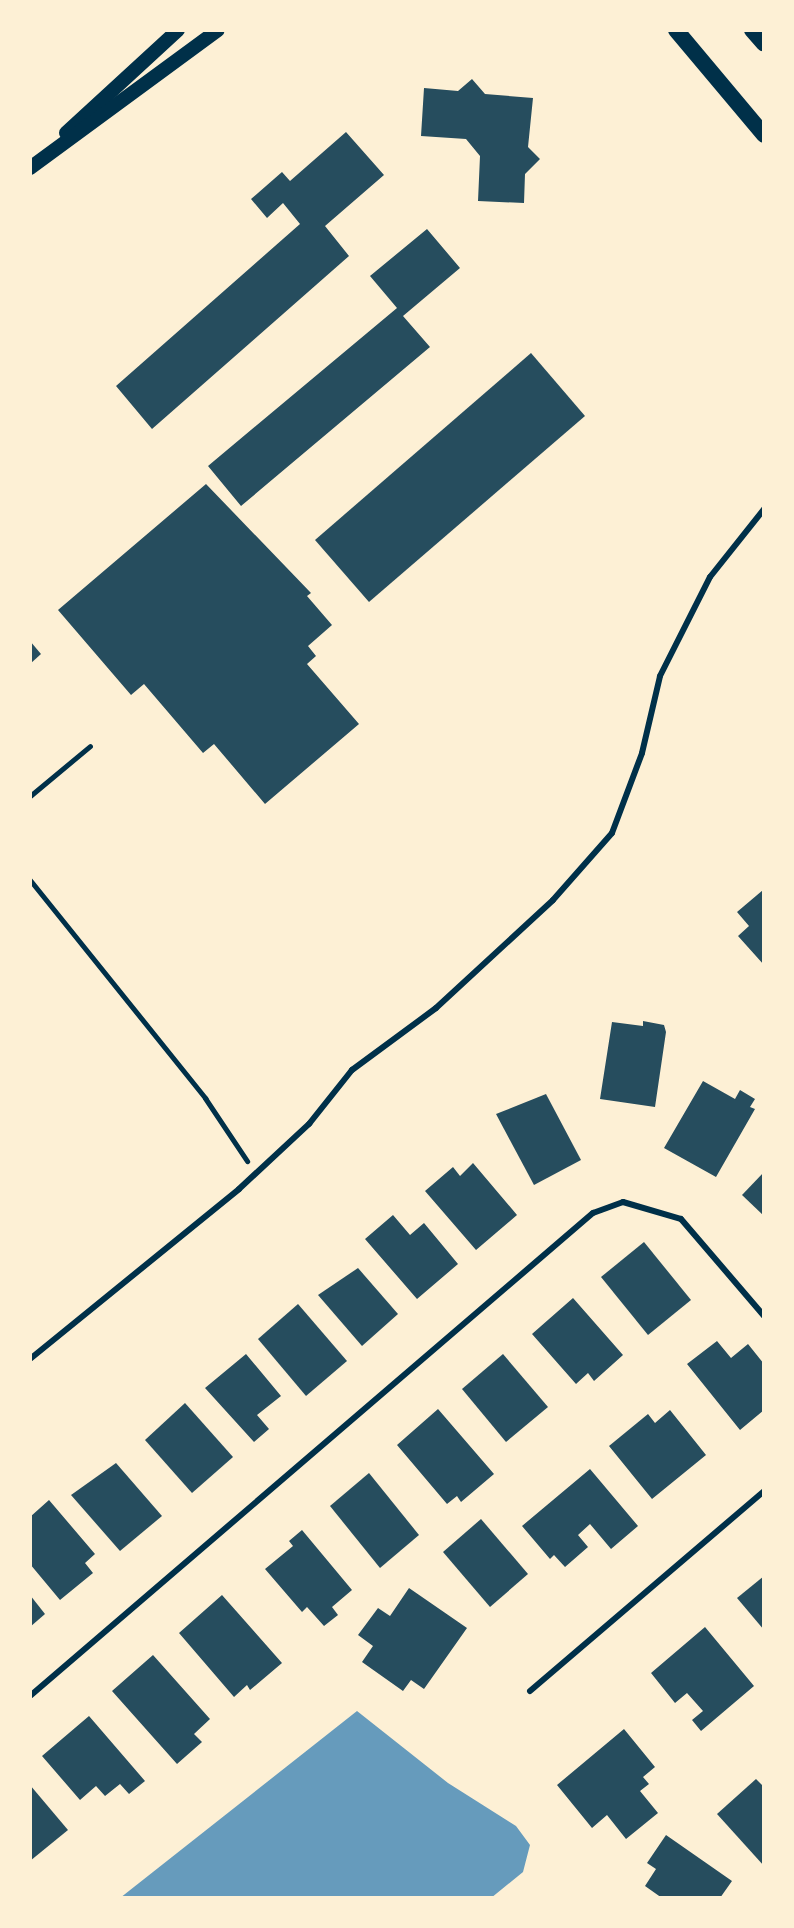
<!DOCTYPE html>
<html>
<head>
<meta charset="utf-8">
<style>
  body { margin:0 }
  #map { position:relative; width:794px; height:1928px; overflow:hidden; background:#fdf0d5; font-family:"Golos Text",sans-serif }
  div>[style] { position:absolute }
  .water>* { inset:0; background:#669bbc }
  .building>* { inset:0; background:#264d5e }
  .path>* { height:5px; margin:-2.5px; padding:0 2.5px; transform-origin:2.5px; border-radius:2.5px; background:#003049 }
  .service>* { height:6px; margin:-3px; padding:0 3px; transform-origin:3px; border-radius:3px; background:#003049 }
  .tertiary>* { height:14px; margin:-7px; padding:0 7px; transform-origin:7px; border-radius:7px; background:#003049 }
  .secondary>* { height:16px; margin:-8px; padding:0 8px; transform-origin:8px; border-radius:8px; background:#003049 }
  span { translate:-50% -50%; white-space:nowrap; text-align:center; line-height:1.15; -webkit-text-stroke:6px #fdf0d5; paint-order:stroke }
  .frame { position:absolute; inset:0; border:32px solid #fdf0d5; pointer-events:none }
</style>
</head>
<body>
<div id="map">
  <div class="water">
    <i style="clip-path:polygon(357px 1711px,448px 1783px,516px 1826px,530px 1845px,523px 1872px,491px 1898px,120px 1898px)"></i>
  </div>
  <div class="building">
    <i style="clip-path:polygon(472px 79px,485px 94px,533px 98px,528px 147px,540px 159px,525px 174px,524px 203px,478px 201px,480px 156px,466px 139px,421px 136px,424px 88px,458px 91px)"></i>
    <i style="clip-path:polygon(346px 132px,384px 175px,325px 226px,349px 256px,152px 429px,116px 386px,300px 224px,283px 203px,267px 218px,251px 199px,282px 172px,290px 181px)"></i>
    <i style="clip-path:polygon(427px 229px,460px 268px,403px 316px,430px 347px,241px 506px,208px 466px,397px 308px,370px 276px)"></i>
    <i style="clip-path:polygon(531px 353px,585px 416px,369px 602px,315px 540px)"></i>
    <i style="clip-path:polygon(206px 484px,311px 593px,307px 596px,332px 625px,308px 646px,316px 656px,307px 664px,359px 724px,265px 804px,214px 744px,203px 753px,144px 684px,131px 695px,58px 610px)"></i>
    <i style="clip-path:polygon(30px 641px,41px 654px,30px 664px)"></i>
    <i style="clip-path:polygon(763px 890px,764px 891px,764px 965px,738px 936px,749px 926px,737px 912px)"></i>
    <i style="clip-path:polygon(643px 1021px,664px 1025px,666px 1032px,655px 1107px,600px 1099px,612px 1022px,643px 1026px)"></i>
    <i style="clip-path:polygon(703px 1081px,735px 1099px,740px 1090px,755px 1099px,750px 1107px,755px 1109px,716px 1177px,664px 1148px)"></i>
    <i style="clip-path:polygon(546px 1094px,581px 1160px,534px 1185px,496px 1114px)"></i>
    <i style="clip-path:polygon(473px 1163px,517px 1215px,476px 1250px,425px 1191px,453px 1167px,460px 1176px)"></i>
    <i style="clip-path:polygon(764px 1172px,764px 1216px,742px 1195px)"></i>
    <i style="clip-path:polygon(393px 1215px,410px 1235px,424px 1223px,458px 1264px,417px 1299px,365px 1239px)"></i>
    <i style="clip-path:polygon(644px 1242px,691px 1300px,648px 1335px,601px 1277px)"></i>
    <i style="clip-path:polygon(358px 1268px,398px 1314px,362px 1346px,318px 1295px)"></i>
    <i style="clip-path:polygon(573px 1298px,623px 1355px,594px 1381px,588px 1373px,576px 1384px,532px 1334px)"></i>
    <i style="clip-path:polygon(298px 1304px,347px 1361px,306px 1396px,258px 1339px)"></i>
    <i style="clip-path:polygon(717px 1341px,731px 1358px,748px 1344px,764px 1364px,764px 1410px,740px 1430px,687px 1364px)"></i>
    <i style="clip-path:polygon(246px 1354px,281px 1396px,257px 1415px,269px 1429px,254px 1442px,205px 1388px)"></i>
    <i style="clip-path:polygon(503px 1354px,548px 1407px,506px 1442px,462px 1389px)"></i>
    <i style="clip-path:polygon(185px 1403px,233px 1457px,192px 1493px,145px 1440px)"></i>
    <i style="clip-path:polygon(438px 1409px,494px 1474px,461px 1502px,457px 1496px,447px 1504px,397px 1445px)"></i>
    <i style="clip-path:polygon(670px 1410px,706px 1455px,652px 1499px,609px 1446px,648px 1414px,655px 1423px)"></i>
    <i style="clip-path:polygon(116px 1463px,162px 1516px,120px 1551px,71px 1495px)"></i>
    <i style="clip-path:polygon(590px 1469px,638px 1526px,611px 1549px,590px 1524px,578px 1535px,588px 1547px,565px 1567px,554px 1555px,550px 1559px,522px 1526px)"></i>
    <i style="clip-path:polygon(369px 1473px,419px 1535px,380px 1568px,330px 1506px)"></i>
    <i style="clip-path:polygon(49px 1500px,95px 1554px,85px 1563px,93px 1573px,60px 1600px,30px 1564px,30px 1517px)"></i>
    <i style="clip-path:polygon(481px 1519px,528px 1574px,490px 1607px,443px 1552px)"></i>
    <i style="clip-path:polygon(302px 1530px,352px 1590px,332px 1607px,338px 1615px,324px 1626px,307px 1607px,302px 1612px,265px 1569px,293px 1546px,289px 1541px)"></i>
    <i style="clip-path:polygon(764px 1576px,764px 1630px,737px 1598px)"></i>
    <i style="clip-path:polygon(409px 1588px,467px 1628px,424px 1689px,411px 1680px,403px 1691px,362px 1662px,373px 1646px,358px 1635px,378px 1608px,390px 1616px)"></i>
    <i style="clip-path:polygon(30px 1595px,45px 1614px,30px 1627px)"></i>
    <i style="clip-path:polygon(222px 1595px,282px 1663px,250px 1690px,247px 1685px,234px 1697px,179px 1633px)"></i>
    <i style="clip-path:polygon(705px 1627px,754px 1686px,701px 1731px,692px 1720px,703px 1711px,687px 1693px,675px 1703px,651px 1673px)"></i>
    <i style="clip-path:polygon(153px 1655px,210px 1719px,194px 1734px,202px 1742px,177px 1764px,112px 1691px)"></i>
    <i style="clip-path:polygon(89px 1716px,145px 1781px,129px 1794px,120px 1784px,105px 1796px,96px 1786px,80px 1800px,42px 1756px)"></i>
    <i style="clip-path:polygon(624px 1729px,655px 1767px,643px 1777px,649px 1784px,640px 1791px,658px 1813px,626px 1839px,607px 1815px,592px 1828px,557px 1785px)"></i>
    <i style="clip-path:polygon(756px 1779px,764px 1787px,764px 1866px,717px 1814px)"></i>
    <i style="clip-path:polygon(30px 1785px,68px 1830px,30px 1861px)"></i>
    <i style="clip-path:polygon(666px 1835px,732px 1881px,720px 1898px,662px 1898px,645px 1886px,656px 1869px,647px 1863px)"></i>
  </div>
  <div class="path">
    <i style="left:30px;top:796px;width:78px;rotate:-39.8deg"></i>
    <i style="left:30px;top:880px;width:280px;rotate:51.2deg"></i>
    <i style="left:205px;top:1098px;width:76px;rotate:56.3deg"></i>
  </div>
  <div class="service">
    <i style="left:30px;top:1359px;width:269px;rotate:-39.1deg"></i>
    <i style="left:239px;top:1189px;width:96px;rotate:-42.9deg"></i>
    <i style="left:309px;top:1124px;width:69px;rotate:-51.5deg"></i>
    <i style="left:352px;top:1070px;width:104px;rotate:-36.4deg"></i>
    <i style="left:436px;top:1008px;width:159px;rotate:-42.7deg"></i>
    <i style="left:553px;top:900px;width:89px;rotate:-48.6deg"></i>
    <i style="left:612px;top:833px;width:85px;rotate:-69.4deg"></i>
    <i style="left:642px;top:753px;width:79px;rotate:-76.8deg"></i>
    <i style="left:660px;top:676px;width:111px;rotate:-63.2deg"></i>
    <i style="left:710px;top:577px;width:87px;rotate:-51.5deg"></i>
    <i style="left:530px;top:1691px;width:308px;rotate:-40.5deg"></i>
    <i style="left:30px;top:1696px;width:742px;rotate:-40.63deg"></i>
    <i style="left:593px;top:1213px;width:32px;rotate:-20deg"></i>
    <i style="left:623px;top:1202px;width:60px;rotate:16.3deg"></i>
    <i style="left:681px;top:1219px;width:128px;rotate:49.4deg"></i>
  </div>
  <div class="tertiary">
    <i style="left:66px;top:133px;width:152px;rotate:-42.6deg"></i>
    <i style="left:30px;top:168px;width:233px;rotate:-36.3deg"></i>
  </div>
  <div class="secondary">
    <i style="left:676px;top:30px;width:137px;rotate:50deg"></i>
    <i style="left:752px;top:30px;width:18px;rotate:49deg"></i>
  </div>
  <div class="frame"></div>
</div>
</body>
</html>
